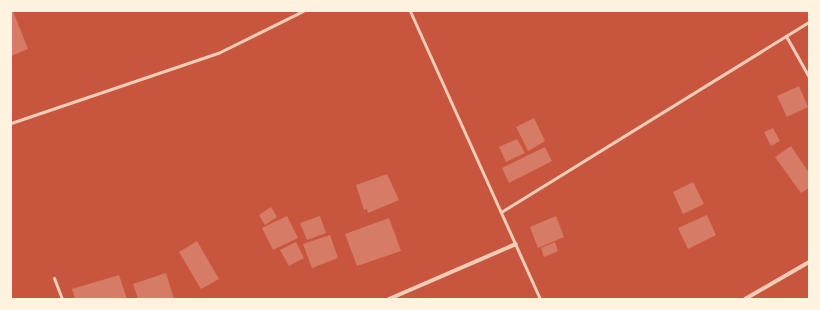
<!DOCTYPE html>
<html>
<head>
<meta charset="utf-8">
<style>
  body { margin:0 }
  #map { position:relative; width:820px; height:310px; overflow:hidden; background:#c8553d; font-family:Barlow,sans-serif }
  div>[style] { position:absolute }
  .building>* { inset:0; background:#d67c66 }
  .service>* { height:3px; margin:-1.5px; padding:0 1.5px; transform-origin:1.5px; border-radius:1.5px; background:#f1ccb7 }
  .minor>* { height:4px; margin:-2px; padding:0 2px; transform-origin:2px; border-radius:2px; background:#f1ccb7 }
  span { translate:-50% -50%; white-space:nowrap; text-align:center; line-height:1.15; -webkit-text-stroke:3.5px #fff3e0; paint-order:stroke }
  .frame { position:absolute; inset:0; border:12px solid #fff3e0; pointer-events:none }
</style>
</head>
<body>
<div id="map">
  <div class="building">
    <i style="clip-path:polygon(11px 11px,13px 11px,28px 49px,11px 56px)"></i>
    <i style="clip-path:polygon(799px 86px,808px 107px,787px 117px,777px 96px)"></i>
    <i style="clip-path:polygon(534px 118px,545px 141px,528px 151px,516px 127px)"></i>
    <i style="clip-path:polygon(773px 128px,780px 141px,771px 146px,764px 132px)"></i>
    <i style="clip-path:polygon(517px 139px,525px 153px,506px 162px,499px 147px)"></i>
    <i style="clip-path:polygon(791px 146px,809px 173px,809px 188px,801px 193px,775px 157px)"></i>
    <i style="clip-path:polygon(545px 147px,552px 161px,509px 183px,502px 168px)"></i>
    <i style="clip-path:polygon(387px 174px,399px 200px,368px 213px,367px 209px,364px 210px,356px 185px)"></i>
    <i style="clip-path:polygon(693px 182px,704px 204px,683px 214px,673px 192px)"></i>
    <i style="clip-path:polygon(271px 207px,277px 217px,265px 225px,259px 215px)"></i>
    <i style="clip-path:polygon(707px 215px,716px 235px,688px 249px,678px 228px)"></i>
    <i style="clip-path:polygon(287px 216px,298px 238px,273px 250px,262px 228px)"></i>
    <i style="clip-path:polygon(320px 216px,326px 233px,307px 240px,300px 223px)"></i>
    <i style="clip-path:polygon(556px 216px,564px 237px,538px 248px,530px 227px)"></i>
    <i style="clip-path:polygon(389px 218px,401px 251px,357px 266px,345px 234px)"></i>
    <i style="clip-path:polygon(330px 235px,338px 258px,312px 268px,303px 244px)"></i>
    <i style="clip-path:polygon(197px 241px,219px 279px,201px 289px,179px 252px)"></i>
    <i style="clip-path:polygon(296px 242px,304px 258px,289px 266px,280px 250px)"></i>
    <i style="clip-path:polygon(555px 242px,558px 251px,544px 257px,541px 248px)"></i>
    <i style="clip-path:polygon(166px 273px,174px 299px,138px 299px,133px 284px)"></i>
    <i style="clip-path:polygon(119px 275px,127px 299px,75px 299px,72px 289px)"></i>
  </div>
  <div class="service">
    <i style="left:410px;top:11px;width:316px;rotate:65.7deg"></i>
    <i style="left:786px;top:36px;width:47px;rotate:60.7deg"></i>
    <i style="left:11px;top:123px;width:219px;rotate:-18.7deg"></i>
    <i style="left:218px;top:53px;width:95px;rotate:-26.3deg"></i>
    <i style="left:501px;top:212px;width:362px;rotate:-31.7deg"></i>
    <i style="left:54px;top:278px;width:22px;rotate:69deg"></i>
  </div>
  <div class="minor">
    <i style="left:389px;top:299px;width:138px;rotate:-23.4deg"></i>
    <i style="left:745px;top:299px;width:74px;rotate:-30deg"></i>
  </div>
  <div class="frame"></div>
</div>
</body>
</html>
